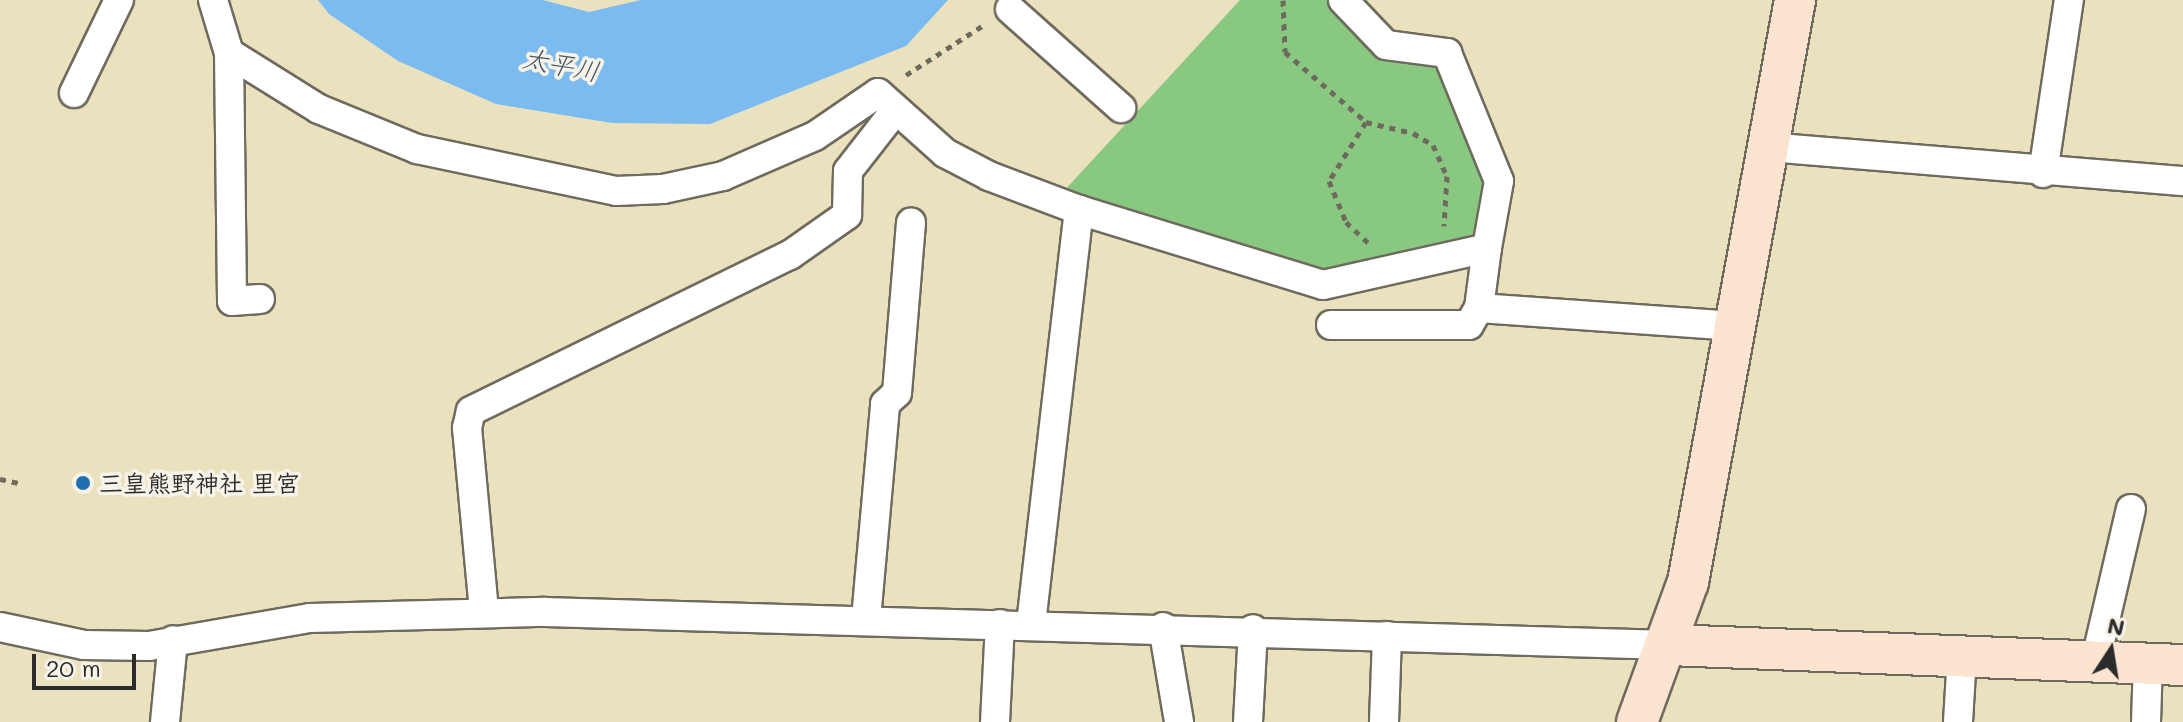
<!DOCTYPE html>
<html>
<head>
<meta charset="utf-8">
<style>
  body { margin:0 }
  #map { position:relative; width:2183px; height:722px; overflow:hidden; background:#eae1be; font-family:Mali,"Klee One",sans-serif }
  div>[style] { position:absolute }
  .green>* { inset:0; background:#88c880 }
  .water>* { inset:0; background:#7cbbf0 }
  .path>* { height:5px; margin-top:-2.5px; transform-origin:0; background:repeating-linear-gradient(90deg,#6e6b5e 0 6px,transparent 0 12px) }
  .roads { filter:drop-shadow(2px 0 #6e6b5e) drop-shadow(-2px 0 #6e6b5e) drop-shadow(0 2px #6e6b5e) drop-shadow(0 -2px #6e6b5e) }
  .street>* { height:28px; margin:-14px; padding:0 14px; transform-origin:14px; border-radius:14px; background:#fff }
  .secondary>* { height:40px; margin:-20px; padding:0 20px; transform-origin:20px; border-radius:20px; background:#fde4d1 }
  .dots>* { width:22px; height:22px; translate:-50% -50%; box-sizing:border-box; border:4px solid #f7f3e8; border-radius:50% }
  span { translate:-50% -50%; white-space:nowrap; text-align:center; line-height:1.15; -webkit-text-stroke:7px #f7f3e8; paint-order:stroke }
  .poi-label { font-size:24px; color:#2b2b2b; font-weight:700 }
  .left { translate:0 -50%; text-align:left }
  .water-label { font-size:26px; color:#435666; font-style:italic }
  .north { position:absolute; left:2071px; top:610px; width:80px; height:80px; -webkit-text-stroke:6px #f7f3e8; paint-order:stroke; rotate:12deg; font-size:22px; font-weight:700; line-height:32px; text-align:center; color:#2b2b2b }
  .north::after { content:''; display:block; margin:auto; width:28px; height:36px; background:#2b2b2b; clip-path:polygon(50% 0,100% 100%,50% 72%,0 100%) }
  .scale { position:absolute; left:32px; top:654px; width:104px; height:36px; box-sizing:border-box; border:4px solid #2b2b2b; border-top:0; padding-left:10px; font-size:24px; line-height:28px; white-space:nowrap; color:#2b2b2b; -webkit-text-stroke:6px #f7f3e8; paint-order:stroke }
</style>
</head>
<body>
<div id="map">
  <div class="green">
    <i style="clip-path:polygon(1240px 0,1327px 0,1390px 59px,1440px 63px,1488px 176px,1478px 244px,1323px 277px,1229px 241px,1152px 223px,1063px 192px)"></i>
  </div>
  <div class="water">
    <i style="clip-path:polygon(318px 0,543px 0,589px 12px,641px 0,948px 0,906px 46px,710px 124px,612px 123px,496px 104px,398px 61px,329px 14px)"></i>
  </div>
  <div class="path">
    <i style="left:1283px;top:0;width:52px;rotate:87.8deg"></i>
    <i style="left:1285px;top:52px;width:107px;rotate:40.8deg"></i>
    <i style="left:1366px;top:122px;width:48px;rotate:13.2deg"></i>
    <i style="left:1413px;top:133px;width:23px;rotate:31deg"></i>
    <i style="left:1433px;top:145px;width:34px;rotate:66deg"></i>
    <i style="left:1447px;top:176px;width:50px;rotate:93.4deg"></i>
    <i style="left:906px;top:75px;width:94px;rotate:-32.8deg"></i>
    <i style="left:1366px;top:122px;width:70px;rotate:122.1deg"></i>
    <i style="left:1329px;top:181px;width:44px;rotate:67.5deg"></i>
    <i style="left:1346px;top:222px;width:33px;rotate:43deg"></i>
    <i style="left:0;top:479px;width:19px;rotate:12deg"></i>
  </div>
  <div class="roads">
    <div class="street">
      <i style="left:213px;top:0;width:55px;rotate:73.2deg"></i>
      <i style="left:229px;top:53px;width:106px;rotate:31.9deg"></i>
      <i style="left:319px;top:109px;width:106px;rotate:22.2deg"></i>
      <i style="left:417px;top:149px;width:203px;rotate:11.9deg"></i>
      <i style="left:616px;top:191px;width:47px;rotate:-2.4deg"></i>
      <i style="left:663px;top:189px;width:61px;rotate:-12.2deg"></i>
      <i style="left:723px;top:176px;width:100px;rotate:-23.5deg"></i>
      <i style="left:815px;top:136px;width:76px;rotate:-34.3deg"></i>
      <i style="left:878px;top:93px;width:90px;rotate:41.8deg"></i>
      <i style="left:945px;top:153px;width:50px;rotate:27.6deg"></i>
      <i style="left:989px;top:176px;width:96px;rotate:20.7deg"></i>
      <i style="left:1079px;top:210px;width:255px;rotate:17.1deg"></i>
      <i style="left:1323px;top:285px;width:168px;rotate:-12.7deg"></i>
      <i style="left:1487px;top:248px;width:61px;rotate:97.6deg"></i>
      <i style="left:1479px;top:308px;width:257px;rotate:4deg"></i>
      <i style="left:1343px;top:0;width:62px;rotate:46.3deg"></i>
      <i style="left:1386px;top:45px;width:62px;rotate:7.5deg"></i>
      <i style="left:1447px;top:53px;width:138px;rotate:67.9deg"></i>
      <i style="left:1499px;top:181px;width:68px;rotate:100.2deg"></i>
      <i style="left:1010px;top:9px;width:149px;rotate:41.7deg"></i>
      <i style="left:229px;top:53px;width:248px;rotate:89.3deg"></i>
      <i style="left:232px;top:301px;width:28px;rotate:-4deg"></i>
      <i style="left:74px;top:93px;width:103px;rotate:-64.2deg"></i>
      <i style="left:1768px;top:147px;width:416px;rotate:4.7deg"></i>
      <i style="left:2043px;top:173px;width:175px;rotate:-81.5deg"></i>
      <i style="left:1331px;top:325px;width:138px"></i>
      <i style="left:1469px;top:325px;width:20px;rotate:-60deg"></i>
      <i style="left:484px;top:611px;width:184px;rotate:-95.3deg"></i>
      <i style="left:467px;top:428px;width:17px;rotate:-77deg"></i>
      <i style="left:471px;top:411px;width:355px;rotate:-26.1deg"></i>
      <i style="left:790px;top:255px;width:70px;rotate:-35.1deg"></i>
      <i style="left:847px;top:215px;width:44px;rotate:-88.7deg"></i>
      <i style="left:848px;top:171px;width:75px;rotate:-52.1deg"></i>
      <i style="left:866px;top:619px;width:216px;rotate:-84.9deg"></i>
      <i style="left:885px;top:404px;width:16px;rotate:-43deg"></i>
      <i style="left:897px;top:393px;width:171px;rotate:-85.3deg"></i>
      <i style="left:1031px;top:624px;width:417px;rotate:-83.4deg"></i>
      <i style="left:0;top:627px;width:86px;rotate:12.1deg"></i>
      <i style="left:84px;top:645px;width:65px;rotate:0.9deg"></i>
      <i style="left:149px;top:646px;width:163px;rotate:-9.9deg"></i>
      <i style="left:310px;top:618px;width:235px;rotate:-1.5deg"></i>
      <i style="left:545px;top:612px;width:1124px;rotate:1.68deg"></i>
      <i style="left:1163px;top:627px;width:96px;rotate:80.4deg"></i>
      <i style="left:2096px;top:659px;width:154px;rotate:-76.9deg"></i>
      <i style="left:165px;top:722px;width:82px;rotate:-84.4deg"></i>
      <i style="left:995px;top:722px;width:98px;rotate:-87.1deg"></i>
      <i style="left:1248px;top:722px;width:93px;rotate:-86.9deg"></i>
      <i style="left:1384px;top:722px;width:86px;rotate:-88deg"></i>
      <i style="left:1958px;top:722px;width:67px;rotate:-86.6deg"></i>
      <i style="left:2146px;top:722px;width:59px;rotate:-88.1deg"></i>
    </div>
    <div class="secondary">
      <i style="left:1669px;top:645px;width:514px;rotate:2.23deg"></i>
      <i style="left:1637px;top:722px;width:149px;rotate:-70deg"></i>
      <i style="left:1688px;top:582px;width:592px;rotate:-79.58deg"></i>
    </div>
  </div>
  <div class="dots">
    <i style="left:83px;top:483px;background:#1f6fb2"></i>
  </div>
  <div class="poi-label">
    <span class="left" style="left:99px;top:483px">三皇熊野神社 里宮</span>
  </div>
  <div class="water-label">
    <span style="left:561px;top:65px;rotate:11deg">太平川</span>
  </div>
  <div class="north">N</div>
  <div class="scale">20 m</div>
</div>
</body>
</html>
